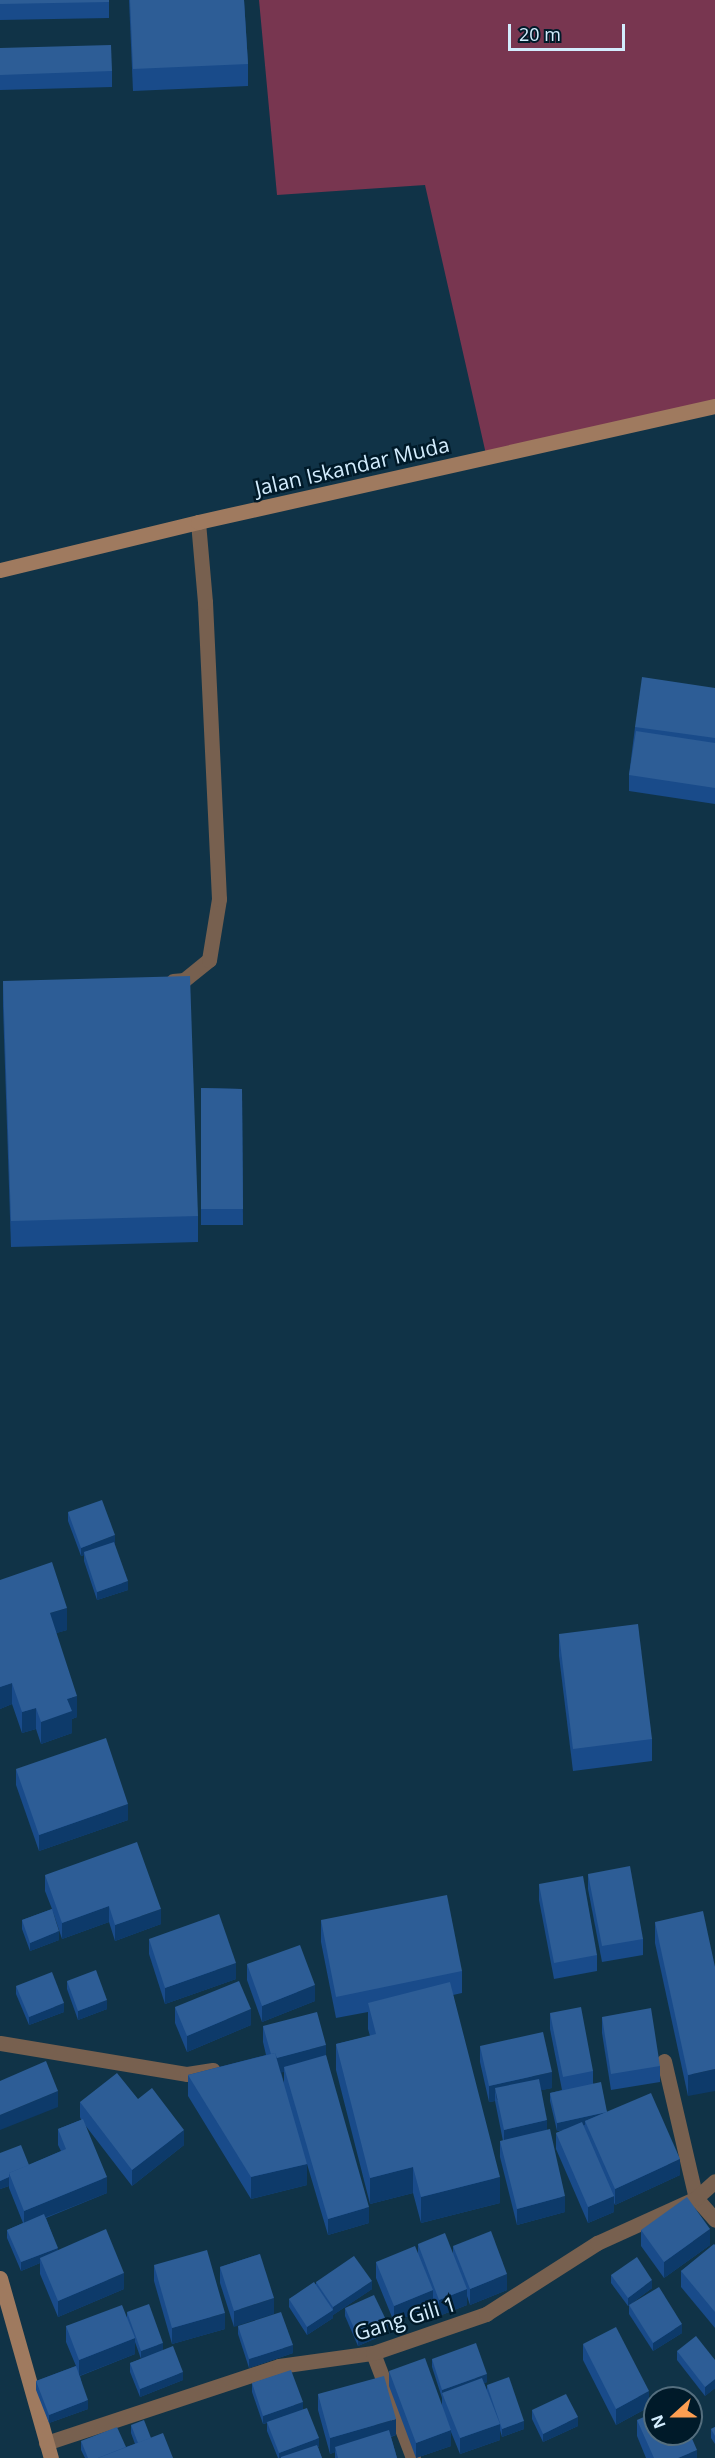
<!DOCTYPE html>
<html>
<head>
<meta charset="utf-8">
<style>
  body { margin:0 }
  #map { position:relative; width:715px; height:2458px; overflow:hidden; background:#103347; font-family:"Open Sans",sans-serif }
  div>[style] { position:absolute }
  .green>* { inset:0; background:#783650 }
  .lane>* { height:15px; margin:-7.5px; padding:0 7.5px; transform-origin:7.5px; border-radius:7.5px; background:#77604f }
  .street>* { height:15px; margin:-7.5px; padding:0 7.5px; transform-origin:7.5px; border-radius:7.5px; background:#77604f }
  .secondary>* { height:15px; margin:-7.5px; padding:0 7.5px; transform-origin:7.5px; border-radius:7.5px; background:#9f7a5f }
  .wall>* { inset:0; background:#194b8a }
  .shaded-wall>* { inset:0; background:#0d3a6a }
  .building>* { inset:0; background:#2d5d96 }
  span { translate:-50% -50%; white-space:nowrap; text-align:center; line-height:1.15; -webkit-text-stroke:5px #001a29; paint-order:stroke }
  .street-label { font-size:21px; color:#d3edfe }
  .north { position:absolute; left:643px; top:2386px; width:60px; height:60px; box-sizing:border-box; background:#001a29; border:2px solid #546e7e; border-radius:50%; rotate:249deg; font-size:16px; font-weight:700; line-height:24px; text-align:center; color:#d3edfe }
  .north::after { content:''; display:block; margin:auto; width:21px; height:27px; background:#fc9e52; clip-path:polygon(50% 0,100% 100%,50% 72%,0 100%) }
  .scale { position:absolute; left:508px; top:24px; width:117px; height:27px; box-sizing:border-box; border:3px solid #d3edfe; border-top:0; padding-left:8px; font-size:18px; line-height:21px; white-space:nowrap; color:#d3edfe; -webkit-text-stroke:4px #001a29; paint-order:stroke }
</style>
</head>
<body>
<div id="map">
  <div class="green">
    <i style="clip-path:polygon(259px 0,715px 0,715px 402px,488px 463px,425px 185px,277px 195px)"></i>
  </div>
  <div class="lane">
    <i style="left:173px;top:981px;width:11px;rotate:-5deg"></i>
    <i style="left:184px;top:980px;width:32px;rotate:-39deg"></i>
    <i style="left:209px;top:960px;width:62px;rotate:-80.7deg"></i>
    <i style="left:219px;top:899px;width:297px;rotate:-92.7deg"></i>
    <i style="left:205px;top:602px;width:80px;rotate:-95deg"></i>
  </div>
  <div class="street">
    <i style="left:0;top:2043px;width:190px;rotate:9.4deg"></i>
    <i style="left:187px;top:2074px;width:26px;rotate:-9deg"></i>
    <i style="left:664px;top:2061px;width:141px;rotate:76.9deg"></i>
    <i style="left:696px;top:2198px;width:29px;rotate:49deg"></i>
    <i style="left:373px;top:2353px;width:112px;rotate:69.1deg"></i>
    <i style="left:46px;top:2443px;width:245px;rotate:-18.3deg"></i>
    <i style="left:279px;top:2366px;width:95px;rotate:-7.9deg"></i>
    <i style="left:373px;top:2353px;width:120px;rotate:-19deg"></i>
    <i style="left:486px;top:2314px;width:132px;rotate:-32.6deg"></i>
    <i style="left:597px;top:2243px;width:109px;rotate:-24.4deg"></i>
    <i style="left:696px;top:2198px;width:25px;rotate:-42deg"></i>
  </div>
  <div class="secondary">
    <i style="left:0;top:570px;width:204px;rotate:-13.6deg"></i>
    <i style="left:198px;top:522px;width:530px;rotate:-12.65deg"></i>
    <i style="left:0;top:2278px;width:187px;rotate:74.2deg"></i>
  </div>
  <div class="wall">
    <i style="clip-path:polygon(0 0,109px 0,109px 18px,0 20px)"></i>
    <i style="clip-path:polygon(129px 0,244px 0,248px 64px,248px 86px,133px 91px)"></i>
    <i style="clip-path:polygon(0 48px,112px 71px,112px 87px,0 90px)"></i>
    <i style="clip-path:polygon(715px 688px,715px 804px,629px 791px,629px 775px,635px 727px)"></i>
    <i style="clip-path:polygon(3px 981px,198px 1216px,198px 1242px,11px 1247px,3px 1007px)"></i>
    <i style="clip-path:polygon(201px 1088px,242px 1089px,243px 1225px,201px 1225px)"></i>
    <i style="clip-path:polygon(68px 1512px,128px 1590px,97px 1600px,84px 1561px,84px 1555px,81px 1556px,68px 1521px)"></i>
    <i style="clip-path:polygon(0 1580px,67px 1630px,56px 1633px,77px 1717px,72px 1719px,72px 1733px,41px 1744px,36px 1729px,22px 1733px,12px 1704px,0 1709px)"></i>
    <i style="clip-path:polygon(559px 1634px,652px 1739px,652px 1761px,573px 1771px,559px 1656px)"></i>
    <i style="clip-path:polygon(16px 1769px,128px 1820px,39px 1851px,16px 1785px)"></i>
    <i style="clip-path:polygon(588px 1874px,643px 1939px,643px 1955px,602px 1962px,588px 1889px)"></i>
    <i style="clip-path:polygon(45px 1875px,161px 1924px,115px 1941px,109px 1922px,62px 1939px,53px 1912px,59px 1940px,30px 1951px,22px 1929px,22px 1920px,52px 1909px,45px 1891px)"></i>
    <i style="clip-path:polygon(539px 1884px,597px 1955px,597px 1971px,554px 1979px,539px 1900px)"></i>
    <i style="clip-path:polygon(321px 1920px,462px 1971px,462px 1993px,453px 1995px,500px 2203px,421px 2223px,413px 2193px,370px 2204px,336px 2070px,336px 2044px,370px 2036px,368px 2029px,368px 2012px,336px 2018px,321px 1942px)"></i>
    <i style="clip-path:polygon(655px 1922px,715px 1967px,688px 2096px,655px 1943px)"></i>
    <i style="clip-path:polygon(149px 1939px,236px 1979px,165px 2004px,149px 1954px)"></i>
    <i style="clip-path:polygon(247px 1964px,315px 2001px,262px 2022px,247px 1980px)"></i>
    <i style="clip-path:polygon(67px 1981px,107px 2009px,78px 2020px,67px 1989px)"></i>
    <i style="clip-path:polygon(16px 1986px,64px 2012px,29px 2025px,16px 1994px)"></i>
    <i style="clip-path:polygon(175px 2007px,251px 2025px,187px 2052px,175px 2023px)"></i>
    <i style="clip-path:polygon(550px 2013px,593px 2071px,593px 2083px,607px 2112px,680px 2175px,615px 2205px,614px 2203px,614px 2212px,588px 2223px,556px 2149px,556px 2133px,564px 2130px,557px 2131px,550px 2101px,550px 2093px,562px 2090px,550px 2029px)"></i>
    <i style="clip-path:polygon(602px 2017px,660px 2066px,660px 2082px,611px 2090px,602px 2033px)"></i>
    <i style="clip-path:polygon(evenodd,263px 2026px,326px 2056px,369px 2223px,328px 2235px,307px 2164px,307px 2185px,251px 2199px,188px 2096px,188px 2075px,266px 2055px,263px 2042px,263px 2026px,281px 2072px,284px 2072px,284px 2083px,281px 2072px)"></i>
    <i style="clip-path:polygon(480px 2046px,552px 2088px,541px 2090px,547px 2130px,565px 2212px,517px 2225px,500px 2157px,500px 2141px,503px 2141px,495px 2101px,489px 2102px,480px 2062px)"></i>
    <i style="clip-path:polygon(138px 2099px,184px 2145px,132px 2186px,85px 2125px,107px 2193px,46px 2218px,58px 2250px,124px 2289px,58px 2317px,40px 2274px,40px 2263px,21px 2271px,7px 2238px,7px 2230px,23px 2223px,9px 2188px,9px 2186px,0 2189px,0 2153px,29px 2165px,61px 2151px,58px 2145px,58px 2129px,81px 2120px,80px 2117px,80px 2102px)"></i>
    <i style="clip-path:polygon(641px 2230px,710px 2245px,664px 2278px,641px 2246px)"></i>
    <i style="clip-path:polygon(418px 2244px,453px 2254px,453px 2246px,507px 2290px,470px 2305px,467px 2296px,467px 2305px,439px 2316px,433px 2300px,433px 2306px,394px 2322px,376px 2278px,376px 2262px,418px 2253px)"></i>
    <i style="clip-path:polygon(715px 2245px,715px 2328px,681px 2287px,681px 2271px)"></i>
    <i style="clip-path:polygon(260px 2254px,234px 2327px,220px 2283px,220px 2267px)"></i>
    <i style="clip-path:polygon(154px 2265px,225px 2329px,172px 2344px,154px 2281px)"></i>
    <i style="clip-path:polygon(611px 2275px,652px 2288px,628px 2306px,611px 2283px)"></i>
    <i style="clip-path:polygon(316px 2282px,372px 2289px,333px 2315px,333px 2318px,307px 2335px,289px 2307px,289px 2299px,316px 2284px)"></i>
    <i style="clip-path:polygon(629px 2305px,682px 2333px,653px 2351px,629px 2314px)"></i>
    <i style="clip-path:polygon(345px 2308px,388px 2333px,358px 2346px,345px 2316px)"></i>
    <i style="clip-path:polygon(127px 2312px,163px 2350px,183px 2380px,140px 2397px,130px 2372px,130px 2363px,141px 2359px,135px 2342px,135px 2354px,80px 2376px,88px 2409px,49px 2423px,36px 2390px,36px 2381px,76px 2366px,66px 2342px,66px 2326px,127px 2318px)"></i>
    <i style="clip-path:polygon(238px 2326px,293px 2353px,249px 2368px,238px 2334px)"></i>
    <i style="clip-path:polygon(583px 2344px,649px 2407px,616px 2425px,583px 2360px)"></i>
    <i style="clip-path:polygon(677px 2351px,715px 2360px,715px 2388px,705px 2396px,677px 2360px)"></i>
    <i style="clip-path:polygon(432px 2359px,487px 2382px,484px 2383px,487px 2390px,487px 2385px,524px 2429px,502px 2437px,500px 2430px,500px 2440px,460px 2454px,451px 2432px,451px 2446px,416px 2458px,389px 2386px,389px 2371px,442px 2406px,442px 2398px,432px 2367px)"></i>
    <i style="clip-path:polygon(252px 2383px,303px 2409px,319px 2446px,318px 2447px,322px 2458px,278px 2458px,267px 2431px,267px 2423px,263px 2424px,252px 2392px)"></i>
    <i style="clip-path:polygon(318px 2394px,396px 2435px,391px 2437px,397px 2458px,335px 2458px,335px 2452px,330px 2454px,318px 2410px)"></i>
    <i style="clip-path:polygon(532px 2410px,578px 2426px,543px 2442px,532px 2419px)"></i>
    <i style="clip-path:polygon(637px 2420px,697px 2458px,646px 2458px,637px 2436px)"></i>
    <i style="clip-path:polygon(131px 2425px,151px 2438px,173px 2458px,85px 2458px,81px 2450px,81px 2441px,126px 2447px,135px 2444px,131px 2433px)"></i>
    <i style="clip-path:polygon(715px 2427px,715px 2444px,711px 2438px,711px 2429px)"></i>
  </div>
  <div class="shaded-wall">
    <i style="clip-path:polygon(115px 1535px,115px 1544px,84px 1552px,84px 1555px,81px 1556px,81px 1548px)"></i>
    <i style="clip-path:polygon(128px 1581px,128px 1590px,97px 1600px,97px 1592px)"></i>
    <i style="clip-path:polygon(67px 1608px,67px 1630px,50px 1635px,50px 1613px)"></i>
    <i style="clip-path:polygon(12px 1683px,12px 1704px,0 1709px,0 1687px)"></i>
    <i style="clip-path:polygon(77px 1696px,77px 1717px,72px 1719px,72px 1733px,41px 1744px,41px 1722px,67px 1699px)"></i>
    <i style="clip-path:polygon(36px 1708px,36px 1729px,22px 1733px,22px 1712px)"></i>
    <i style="clip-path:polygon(128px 1804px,128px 1820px,39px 1851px,39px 1835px)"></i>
    <i style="clip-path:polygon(109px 1906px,109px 1922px,62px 1939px,62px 1923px)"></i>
    <i style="clip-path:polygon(161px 1909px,161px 1924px,115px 1941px,115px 1925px)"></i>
    <i style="clip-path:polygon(59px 1931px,59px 1940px,30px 1951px,30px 1943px)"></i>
    <i style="clip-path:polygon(236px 1963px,236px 1979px,165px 2004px,165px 1988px)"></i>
    <i style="clip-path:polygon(315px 1985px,315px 2001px,262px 2022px,262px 2006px)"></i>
    <i style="clip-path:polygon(107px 2000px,107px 2009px,78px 2020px,78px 2011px)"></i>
    <i style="clip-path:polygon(64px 2003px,64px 2012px,29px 2025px,29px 2017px)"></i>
    <i style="clip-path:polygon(251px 2009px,251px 2025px,187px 2052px,187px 2036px)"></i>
    <i style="clip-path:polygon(326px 2045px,326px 2061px,284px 2067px,284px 2072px,272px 2075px,272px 2059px)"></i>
    <i style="clip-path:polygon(715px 2069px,715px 2091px,688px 2096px,688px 2075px)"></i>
    <i style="clip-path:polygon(552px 2072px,552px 2088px,497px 2100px,495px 2088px,495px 2101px,489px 2102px,489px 2086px)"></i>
    <i style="clip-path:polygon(58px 2091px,58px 2107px,0 2130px,0 2115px)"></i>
    <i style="clip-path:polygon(607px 2112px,585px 2121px,585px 2125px,557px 2131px,557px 2123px)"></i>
    <i style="clip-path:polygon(547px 2120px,547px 2136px,504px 2145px,504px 2130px)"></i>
    <i style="clip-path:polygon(184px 2130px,184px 2145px,132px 2186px,132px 2170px)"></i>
    <i style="clip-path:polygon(680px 2159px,680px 2175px,615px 2205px,615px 2189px)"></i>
    <i style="clip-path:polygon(307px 2164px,307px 2185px,251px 2199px,251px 2177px)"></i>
    <i style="clip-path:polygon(413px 2167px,413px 2193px,370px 2204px,370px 2178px)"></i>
    <i style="clip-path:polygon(9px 2177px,9px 2186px,0 2189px,0 2181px)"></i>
    <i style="clip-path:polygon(107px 2177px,107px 2193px,24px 2226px,24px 2211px)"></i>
    <i style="clip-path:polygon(500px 2177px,500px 2203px,421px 2223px,421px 2197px)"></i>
    <i style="clip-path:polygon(565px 2196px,565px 2212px,517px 2225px,517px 2209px)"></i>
    <i style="clip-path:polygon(614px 2196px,614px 2212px,588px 2223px,588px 2207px)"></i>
    <i style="clip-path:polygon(369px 2207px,369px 2223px,328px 2235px,328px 2219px)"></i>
    <i style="clip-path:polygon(710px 2229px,710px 2245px,664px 2278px,664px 2262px)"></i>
    <i style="clip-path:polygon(58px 2248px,58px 2256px,40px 2258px,40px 2263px,21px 2271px,21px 2262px)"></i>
    <i style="clip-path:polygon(124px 2273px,124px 2289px,58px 2317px,58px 2301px)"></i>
    <i style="clip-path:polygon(507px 2274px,507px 2290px,470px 2305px,470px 2289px)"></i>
    <i style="clip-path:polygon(652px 2280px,652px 2288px,628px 2306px,628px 2298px)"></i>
    <i style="clip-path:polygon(372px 2281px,372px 2289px,333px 2315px,333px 2307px)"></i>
    <i style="clip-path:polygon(467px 2289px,467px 2305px,439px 2316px,439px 2300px)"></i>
    <i style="clip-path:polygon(433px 2290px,433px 2306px,394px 2322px,394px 2306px)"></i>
    <i style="clip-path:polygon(274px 2298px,274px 2314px,234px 2327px,234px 2311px)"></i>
    <i style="clip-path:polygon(333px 2310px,333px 2318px,307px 2335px,307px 2327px)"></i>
    <i style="clip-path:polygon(225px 2313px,225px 2329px,172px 2344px,172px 2328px)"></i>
    <i style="clip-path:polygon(388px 2324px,388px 2333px,358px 2346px,358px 2337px)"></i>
    <i style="clip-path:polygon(682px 2324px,682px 2333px,653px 2351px,653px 2343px)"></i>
    <i style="clip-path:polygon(135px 2338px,135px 2354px,79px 2376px,79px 2360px)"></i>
    <i style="clip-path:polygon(163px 2343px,163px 2351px,141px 2360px,141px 2351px)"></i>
    <i style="clip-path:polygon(293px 2345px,293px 2353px,249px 2368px,249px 2359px)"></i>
    <i style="clip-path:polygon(183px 2372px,183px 2380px,140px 2397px,140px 2389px)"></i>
    <i style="clip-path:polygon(487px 2374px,487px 2382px,444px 2397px,442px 2393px,442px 2398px,442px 2390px)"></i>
    <i style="clip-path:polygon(715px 2379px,715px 2388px,705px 2396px,705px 2387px)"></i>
    <i style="clip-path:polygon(649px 2391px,649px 2407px,616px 2425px,616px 2409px)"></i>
    <i style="clip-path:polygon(88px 2400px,88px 2409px,49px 2423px,49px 2415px)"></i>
    <i style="clip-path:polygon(303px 2402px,303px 2410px,263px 2424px,263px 2416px)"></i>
    <i style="clip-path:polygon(578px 2417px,578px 2426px,543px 2442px,543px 2434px)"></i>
    <i style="clip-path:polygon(396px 2419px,396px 2435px,336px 2452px,335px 2447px,335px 2452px,330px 2454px,330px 2438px)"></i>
    <i style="clip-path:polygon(524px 2421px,524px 2429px,502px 2437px,502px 2429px)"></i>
    <i style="clip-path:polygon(500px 2424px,500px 2440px,460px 2454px,460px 2438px)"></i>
    <i style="clip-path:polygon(451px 2430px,451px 2446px,416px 2458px,416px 2443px)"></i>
    <i style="clip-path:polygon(319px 2438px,319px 2446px,288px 2458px,279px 2458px,279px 2453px)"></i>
    <i style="clip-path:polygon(697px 2450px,697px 2458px,678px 2458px)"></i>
  </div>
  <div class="building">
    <i style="clip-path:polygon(0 0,109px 0,109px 2px,0 4px)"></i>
    <i style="clip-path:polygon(130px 0,244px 0,248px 64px,133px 69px)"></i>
    <i style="clip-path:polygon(111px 45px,112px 71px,0 75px,0 48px)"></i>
    <i style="clip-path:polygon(642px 677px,715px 688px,715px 738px,635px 727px)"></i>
    <i style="clip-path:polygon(636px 731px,715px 743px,715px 788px,629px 775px)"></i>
    <i style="clip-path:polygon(190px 976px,198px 1216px,11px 1221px,3px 981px)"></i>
    <i style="clip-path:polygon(201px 1088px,242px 1089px,243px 1209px,201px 1209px)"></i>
    <i style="clip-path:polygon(102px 1500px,115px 1535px,81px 1548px,68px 1512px)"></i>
    <i style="clip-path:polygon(114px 1542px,128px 1581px,97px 1592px,84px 1552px)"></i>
    <i style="clip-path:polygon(52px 1562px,67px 1608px,50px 1613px,77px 1696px,67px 1699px,72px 1711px,41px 1722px,36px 1708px,22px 1712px,12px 1683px,0 1687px,0 1580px)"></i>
    <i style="clip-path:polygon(638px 1624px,652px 1739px,573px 1749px,559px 1634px)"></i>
    <i style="clip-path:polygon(106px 1738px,128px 1804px,39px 1835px,16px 1769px)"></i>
    <i style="clip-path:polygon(137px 1842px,161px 1909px,115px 1925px,109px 1906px,62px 1923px,45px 1875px)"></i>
    <i style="clip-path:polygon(630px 1866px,643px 1939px,602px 1946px,588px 1874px)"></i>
    <i style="clip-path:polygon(583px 1876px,597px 1955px,554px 1963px,539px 1884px)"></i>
    <i style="clip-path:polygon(447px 1895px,462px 1971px,336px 1997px,321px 1920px)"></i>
    <i style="clip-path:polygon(52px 1909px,59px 1931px,30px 1943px,22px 1920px)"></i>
    <i style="clip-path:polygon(703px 1911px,715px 1967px,715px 2069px,688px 2075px,655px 1922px)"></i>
    <i style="clip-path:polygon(219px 1914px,236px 1963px,165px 1988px,149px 1939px)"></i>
    <i style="clip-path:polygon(300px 1945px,315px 1985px,262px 2006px,247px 1964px)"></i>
    <i style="clip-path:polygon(96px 1970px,107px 2000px,78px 2011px,67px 1981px)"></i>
    <i style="clip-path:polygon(52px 1972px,64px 2003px,29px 2017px,16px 1986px)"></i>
    <i style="clip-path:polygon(239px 1981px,251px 2009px,187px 2036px,175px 2007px)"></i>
    <i style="clip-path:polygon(450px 1982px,500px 2177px,421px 2197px,413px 2167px,370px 2178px,336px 2044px,376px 2034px,368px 2003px)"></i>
    <i style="clip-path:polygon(581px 2007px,593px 2071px,563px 2077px,550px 2013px)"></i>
    <i style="clip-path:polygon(651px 2008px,660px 2066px,611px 2074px,602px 2017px)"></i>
    <i style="clip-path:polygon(317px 2012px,326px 2045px,277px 2058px,275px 2053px,271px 2054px,263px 2026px)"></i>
    <i style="clip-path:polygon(543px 2032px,552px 2072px,489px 2086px,480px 2046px)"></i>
    <i style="clip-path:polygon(275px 2053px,307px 2164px,251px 2177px,188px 2075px)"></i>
    <i style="clip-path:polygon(326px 2055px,369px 2207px,328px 2219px,284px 2067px)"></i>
    <i style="clip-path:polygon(46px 2061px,58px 2091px,0 2115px,0 2081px)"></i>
    <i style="clip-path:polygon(117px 2073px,138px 2099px,152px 2088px,184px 2130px,132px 2170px,80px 2102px)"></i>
    <i style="clip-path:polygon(539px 2079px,547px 2120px,504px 2130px,495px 2088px)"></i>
    <i style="clip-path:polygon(601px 2082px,607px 2112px,557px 2123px,550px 2093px)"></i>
    <i style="clip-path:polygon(651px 2093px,680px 2159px,615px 2189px,585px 2121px)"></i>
    <i style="clip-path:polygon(83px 2119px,107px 2177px,24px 2211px,9px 2173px,66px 2149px,58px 2129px)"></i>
    <i style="clip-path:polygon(582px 2122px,614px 2196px,588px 2207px,556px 2133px)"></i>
    <i style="clip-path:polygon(550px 2129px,565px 2196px,517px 2209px,500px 2141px)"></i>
    <i style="clip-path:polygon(21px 2145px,29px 2165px,9px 2173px,9px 2177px,0 2181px,0 2153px)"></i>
    <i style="clip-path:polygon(687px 2197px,710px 2229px,664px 2262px,641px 2230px)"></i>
    <i style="clip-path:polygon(44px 2214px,58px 2248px,21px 2262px,7px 2230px)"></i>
    <i style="clip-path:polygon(106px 2229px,124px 2273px,58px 2301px,40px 2258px)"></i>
    <i style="clip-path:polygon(491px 2231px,507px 2274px,470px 2289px,453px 2246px)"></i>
    <i style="clip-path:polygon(445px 2233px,467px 2289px,439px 2300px,418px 2244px)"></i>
    <i style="clip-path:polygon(714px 2244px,715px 2245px,715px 2312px,681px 2271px)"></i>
    <i style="clip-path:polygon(415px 2246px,433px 2290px,394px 2306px,376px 2262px)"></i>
    <i style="clip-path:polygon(207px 2250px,225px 2313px,172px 2328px,154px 2265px)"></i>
    <i style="clip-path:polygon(260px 2254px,274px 2298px,234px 2311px,220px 2267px)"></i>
    <i style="clip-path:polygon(354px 2256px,372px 2281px,333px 2307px,316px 2282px)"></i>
    <i style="clip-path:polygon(637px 2257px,652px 2280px,628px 2298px,611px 2275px)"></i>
    <i style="clip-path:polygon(314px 2282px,333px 2310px,307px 2327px,289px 2299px)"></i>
    <i style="clip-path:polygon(659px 2287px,682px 2324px,653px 2343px,629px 2305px)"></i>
    <i style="clip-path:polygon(374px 2295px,388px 2324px,358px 2337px,345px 2308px)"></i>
    <i style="clip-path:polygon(149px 2304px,163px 2343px,141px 2351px,127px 2312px)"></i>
    <i style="clip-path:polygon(122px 2305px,135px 2338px,79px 2360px,66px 2326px)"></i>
    <i style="clip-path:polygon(281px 2312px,293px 2345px,249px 2359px,238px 2326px)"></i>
    <i style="clip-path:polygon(616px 2327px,649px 2391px,616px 2409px,583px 2344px)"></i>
    <i style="clip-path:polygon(696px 2336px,715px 2360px,715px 2379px,705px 2387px,677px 2351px)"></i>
    <i style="clip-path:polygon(476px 2343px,487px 2374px,442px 2390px,432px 2359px)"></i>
    <i style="clip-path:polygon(173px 2346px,183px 2372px,140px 2389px,130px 2363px)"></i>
    <i style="clip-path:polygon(425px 2358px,451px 2430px,416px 2443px,389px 2371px)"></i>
    <i style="clip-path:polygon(76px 2366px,88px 2400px,49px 2415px,36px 2381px)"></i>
    <i style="clip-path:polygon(291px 2370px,303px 2402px,263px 2416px,252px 2383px)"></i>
    <i style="clip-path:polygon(384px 2376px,396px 2419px,330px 2438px,318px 2394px)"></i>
    <i style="clip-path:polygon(509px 2377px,524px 2421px,502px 2429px,487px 2385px)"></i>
    <i style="clip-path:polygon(482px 2378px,500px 2424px,460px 2438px,442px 2393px)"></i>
    <i style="clip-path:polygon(566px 2394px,578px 2417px,543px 2434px,532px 2410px)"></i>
    <i style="clip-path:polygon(307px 2408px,319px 2438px,279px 2453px,267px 2422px)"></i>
    <i style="clip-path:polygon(655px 2412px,655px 2434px,690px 2434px,697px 2450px,678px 2458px,654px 2458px,637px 2420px)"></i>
    <i style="clip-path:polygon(144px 2420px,151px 2438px,138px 2443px,131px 2425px)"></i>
    <i style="clip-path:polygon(117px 2427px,126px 2447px,98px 2458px,88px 2458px,81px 2441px)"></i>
    <i style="clip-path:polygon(715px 2427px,715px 2436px,711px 2429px)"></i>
    <i style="clip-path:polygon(389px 2430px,397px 2458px,338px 2458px,335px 2447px)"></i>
    <i style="clip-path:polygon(163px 2433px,173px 2458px,98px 2458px)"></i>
    <i style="clip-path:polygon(317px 2445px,322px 2458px,281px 2458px,281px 2457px)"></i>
  </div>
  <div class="street-label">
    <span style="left:352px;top:466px;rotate:-13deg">Jalan Iskandar Muda</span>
    <span style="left:405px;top:2318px;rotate:-17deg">Gang Gili 1</span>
  </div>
  <div class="north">N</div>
  <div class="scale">20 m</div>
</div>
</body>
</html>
